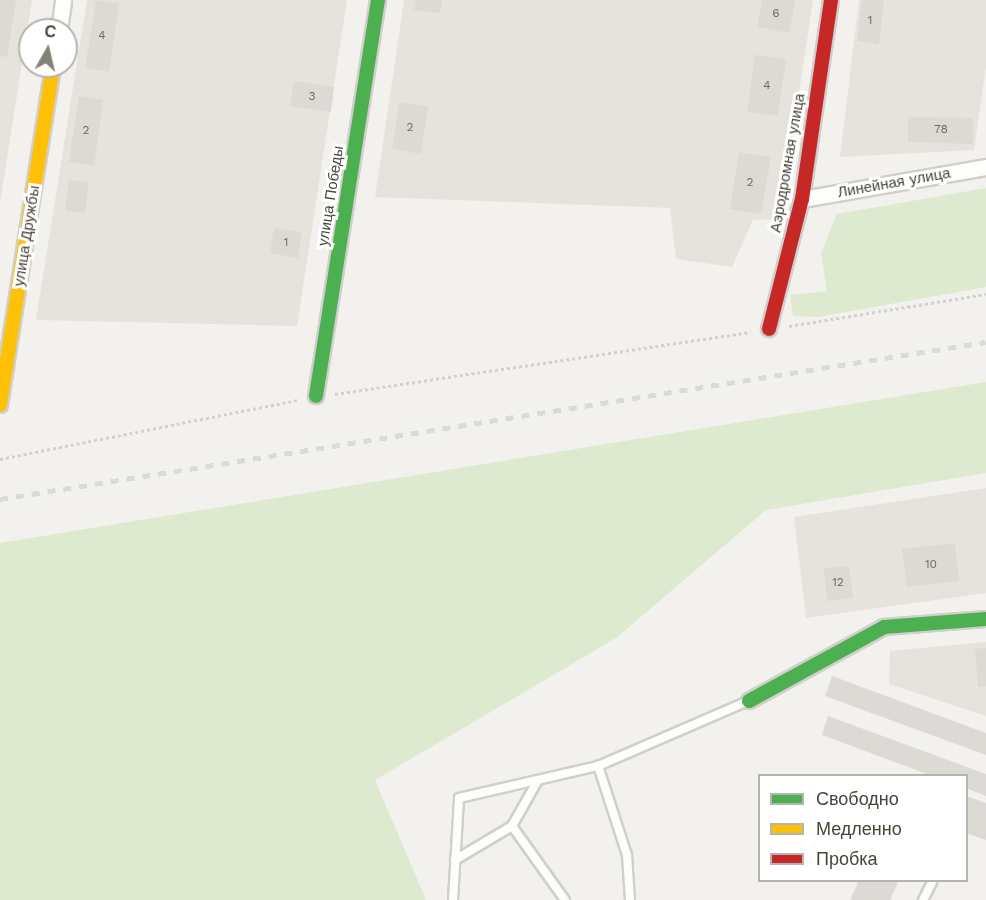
<!DOCTYPE html>
<html>
<head>
<meta charset="utf-8">
<style>
  body { margin:0 }
  #map { position:relative; width:986px; height:900px; overflow:hidden; background:#f2f1ed; font-family:"Work Sans",sans-serif }
  div>[style] { position:absolute }
  .residential>* { inset:0; background:#e5e3dc }
  .green>* { inset:0; background:#ddead0 }
  .building>* { inset:0; background:#dbdad5 }
  .path>* { height:3px; margin-top:-1.5px; transform-origin:0; background:repeating-linear-gradient(90deg,#d2d1cb 0 3px,transparent 0 6px) }
  .roads { filter:drop-shadow(2px 0 #d0cfcb) drop-shadow(-2px 0 #d0cfcb) drop-shadow(0 2px #d0cfcb) drop-shadow(0 -2px #d0cfcb) }
  .lane>* { height:8px; margin:-4px; padding:0 4px; transform-origin:4px; border-radius:4px; background:#fdfdfc }
  .street>* { height:15px; margin:-7.5px; padding:0 7.5px; transform-origin:7.5px; border-radius:7.5px; background:#fdfdfc }
  .fast>* { height:14px; margin:-7px; padding:0 7px; transform-origin:7px; border-radius:7px; background:#4caf50 }
  .slow>* { height:14px; margin:-7px; padding:0 7px; transform-origin:7px; border-radius:7px; background:#ffc107 }
  .jam>* { height:14px; margin:-7px; padding:0 7px; transform-origin:7px; border-radius:7px; background:#c62828 }
  .rail>* { height:4.5px; margin-top:-2.25px; transform-origin:0; background:repeating-linear-gradient(90deg,#dadad9 0 8px,transparent 0 16px) }
  span { translate:-50% -50%; white-space:nowrap; text-align:center; line-height:1.15; -webkit-text-stroke:6px #fff; paint-order:stroke }
  .number-label { font-size:12px; color:#6d6a61 }
  .number-label span { -webkit-text-stroke-width:0 }
  .street-label { font-size:15px; color:#474439 }
  .legend { position:absolute; left:758px; top:774px; width:210px; height:108px; box-sizing:border-box; background:#fff; border:2px solid #b5b4b0; margin:0; padding:8px 10px; list-style:none; font-size:18px; color:#474439 }
  .legend li { display:flex; align-items:center; gap:12px; height:30px }
  .legend b { width:30px; border:2px solid #b5b4b0 }
  .north { position:absolute; left:18px; top:18px; width:60px; height:60px; box-sizing:border-box; background:#fff; border:2px solid #b5b4b0; border-radius:50%; rotate:8deg; font-size:16px; font-weight:700; line-height:24px; text-align:center; color:#474439 }
  .north::after { content:''; display:block; margin:auto; width:21px; height:27px; background:#838178; clip-path:polygon(50% 0,100% 100%,50% 72%,0 100%) }
</style>
</head>
<body>
<div id="map">
  <div class="residential">
    <i style="clip-path:polygon(0 0,32px 0,0 203px)"></i>
    <i style="clip-path:polygon(87px 0,347px 0,297px 326px,36px 320px)"></i>
    <i style="clip-path:polygon(404px 0,813px 0,780px 219px,753px 220px,732px 267px,676px 259px,670px 208px,375px 197px)"></i>
    <i style="clip-path:polygon(859px 0,986px 0,986px 67px,974px 150px,840px 157px)"></i>
    <i style="clip-path:polygon(986px 488px,986px 593px,806px 618px,794px 517px)"></i>
    <i style="clip-path:polygon(986px 642px,986px 716px,889px 684px,890px 651px)"></i>
  </div>
  <div class="green">
    <i style="clip-path:polygon(986px 188px,986px 287px,818px 317px,793px 316px,790px 295px,827px 291px,821px 253px,837px 214px)"></i>
    <i style="clip-path:polygon(986px 382px,986px 473px,766px 510px,616px 638px,375px 780px,426px 900px,0 900px,0 543px)"></i>
  </div>
  <div class="building">
    <i style="clip-path:polygon(0 0,16px 0,7px 57px,0 56px)"></i>
    <i style="clip-path:polygon(96px 0,119px 4px,109px 72px,85px 68px)"></i>
    <i style="clip-path:polygon(416px 0,442px 0,440px 13px,414px 10px)"></i>
    <i style="clip-path:polygon(762px 0,795px 0,789px 33px,757px 27px)"></i>
    <i style="clip-path:polygon(862px 0,884px 0,879px 44px,857px 41px)"></i>
    <i style="clip-path:polygon(755px 55px,786px 59px,778px 116px,747px 112px)"></i>
    <i style="clip-path:polygon(294px 81px,334px 87px,331px 112px,290px 106px)"></i>
    <i style="clip-path:polygon(79px 96px,103px 100px,94px 166px,69px 162px)"></i>
    <i style="clip-path:polygon(399px 102px,428px 106px,421px 154px,392px 149px)"></i>
    <i style="clip-path:polygon(908px 117px,973px 118px,973px 144px,908px 142px)"></i>
    <i style="clip-path:polygon(739px 152px,771px 157px,761px 214px,730px 209px)"></i>
    <i style="clip-path:polygon(69px 180px,89px 182px,85px 213px,65px 211px)"></i>
    <i style="clip-path:polygon(274px 228px,302px 232px,298px 258px,270px 253px)"></i>
    <i style="clip-path:polygon(955px 543px,959px 581px,907px 587px,902px 549px)"></i>
    <i style="clip-path:polygon(849px 566px,853px 598px,827px 601px,824px 568px)"></i>
    <i style="clip-path:polygon(986px 648px,986px 686px,978px 687px,975px 649px)"></i>
    <i style="clip-path:polygon(832px 676px,986px 733px,986px 755px,825px 696px)"></i>
    <i style="clip-path:polygon(828px 716px,986px 774px,986px 796px,966px 788px,966px 776px,932px 776px,822px 735px)"></i>
    <i style="clip-path:polygon(966px 796px,986px 803px,986px 840px,966px 833px)"></i>
    <i style="clip-path:polygon(859px 880px,899px 880px,890px 900px,850px 900px)"></i>
  </div>
  <div class="path">
    <i style="left:789px;top:326px;width:200px;rotate:-9.2deg"></i>
    <i style="left:335px;top:394px;width:420px;rotate:-8.5deg"></i>
    <i style="left:0;top:459px;width:305px;rotate:-11.2deg"></i>
  </div>
  <div class="roads">
    <div class="lane">
      <i style="left:512px;top:826px;width:91px;rotate:54.4deg"></i>
      <i style="left:455px;top:860px;width:66px;rotate:-30.8deg"></i>
      <i style="left:512px;top:826px;width:53px;rotate:-60.5deg"></i>
      <i style="left:453px;top:900px;width:102px;rotate:-86.6deg"></i>
      <i style="left:459px;top:798px;width:143px;rotate:-13deg"></i>
      <i style="left:630px;top:900px;width:45px;rotate:-93.8deg"></i>
      <i style="left:627px;top:855px;width:94px;rotate:-108deg"></i>
      <i style="left:598px;top:766px;width:163px;rotate:-23.4deg"></i>
      <i style="left:923px;top:900px;width:20px;rotate:-63deg"></i>
    </div>
    <div class="street">
      <i style="left:59px;top:30px;width:30px;rotate:-82deg"></i>
      <i style="left:802px;top:199px;width:187px;rotate:-9.9deg"></i>
    </div>
    <div class="fast">
      <i style="left:316px;top:396px;width:401px;rotate:-81.1deg"></i>
      <i style="left:749px;top:701px;width:154px;rotate:-28.7deg"></i>
      <i style="left:884px;top:627px;width:102px;rotate:-4.5deg"></i>
    </div>
    <div class="slow">
      <i style="left:0;top:405px;width:343px;rotate:-81.1deg"></i>
    </div>
    <div class="jam">
      <i style="left:769px;top:329px;width:134px;rotate:-75.8deg"></i>
      <i style="left:802px;top:199px;width:201px;rotate:-81.7deg"></i>
    </div>
  </div>
  <div class="rail">
    <i style="left:0;top:499px;width:998px;rotate:-9.05deg"></i>
  </div>
  <div class="number-label">
    <span style="left:776px;top:14px">6</span>
    <span style="left:870px;top:21px">1</span>
    <span style="left:102px;top:36px">4</span>
    <span style="left:767px;top:86px">4</span>
    <span style="left:312px;top:97px">3</span>
    <span style="left:410px;top:128px">2</span>
    <span style="left:941px;top:130px">78</span>
    <span style="left:86px;top:131px">2</span>
    <span style="left:750px;top:183px">2</span>
    <span style="left:286px;top:243px">1</span>
    <span style="left:931px;top:565px">10</span>
    <span style="left:838px;top:583px">12</span>
  </div>
  <div class="street-label">
    <span style="left:788px;top:163px;rotate:-80deg">Аэродромная улица</span>
    <span style="left:894px;top:183px;rotate:-10deg">Линейная улица</span>
    <span style="left:331px;top:196px;rotate:-81deg">улица Победы</span>
    <span style="left:27px;top:236px;rotate:-81deg">улица Дружбы</span>
  </div>
  <ul class="legend">
  <li><b style="height:8px;background:#4caf50"></b>Свободно</li>
  <li><b style="height:8px;background:#ffc107"></b>Медленно</li>
  <li><b style="height:8px;background:#c62828"></b>Пробка</li>
  </ul>
  <div class="north">С</div>
</div>
</body>
</html>
